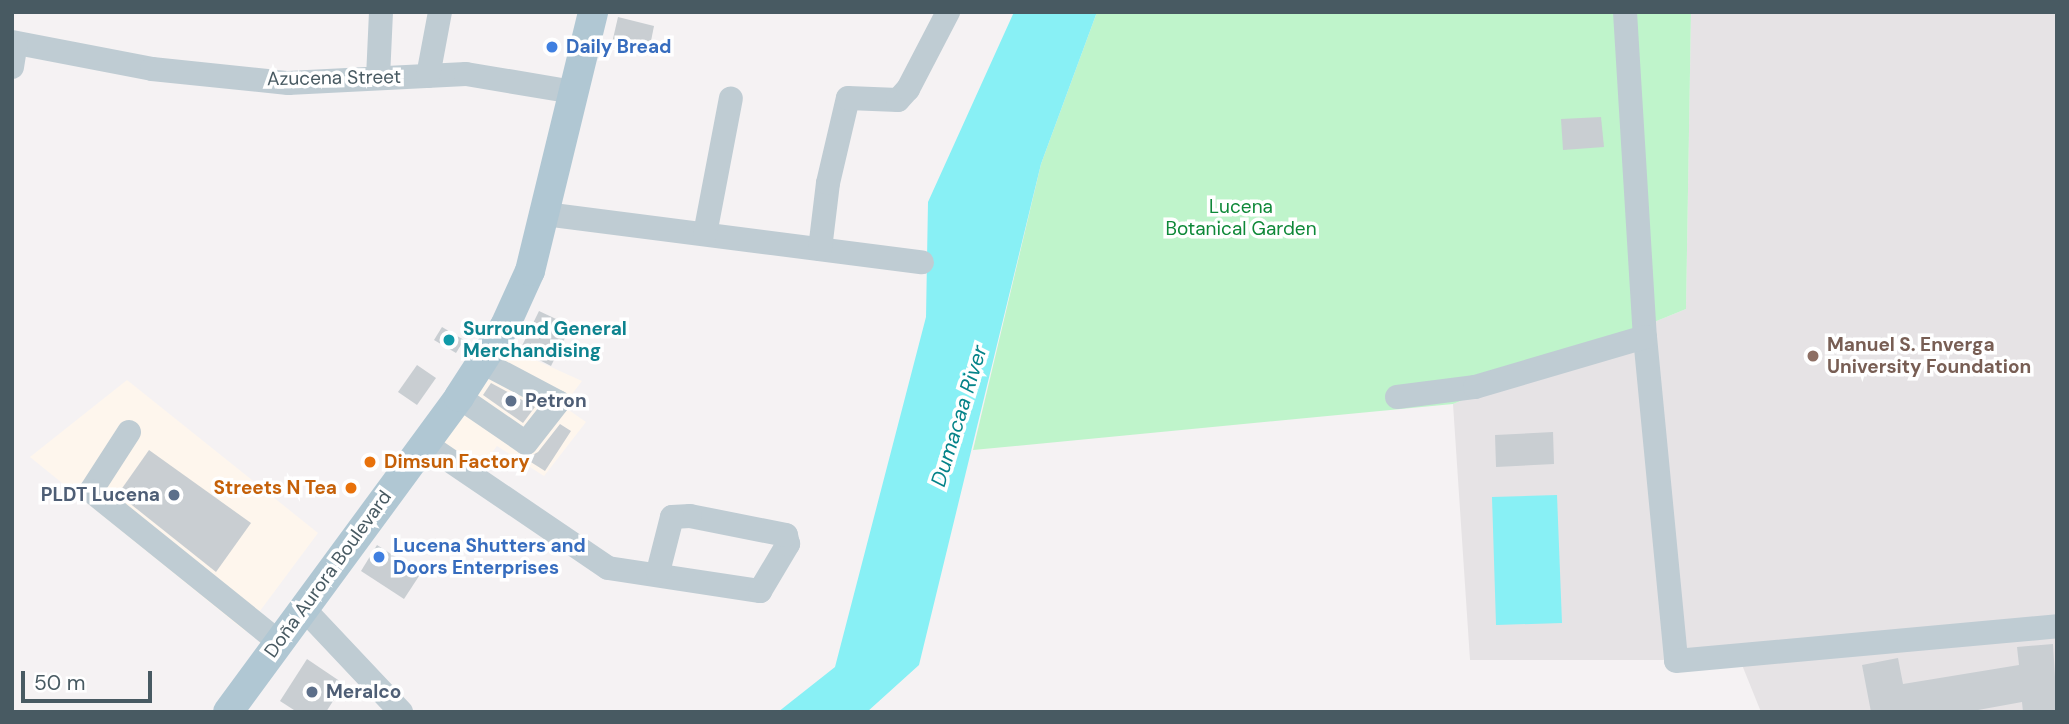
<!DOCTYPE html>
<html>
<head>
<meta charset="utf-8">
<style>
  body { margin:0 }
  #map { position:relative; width:2069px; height:724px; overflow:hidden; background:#f5f2f3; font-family:"DM Sans",sans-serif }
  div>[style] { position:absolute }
  .commercial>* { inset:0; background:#fef6ed }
  .education>* { inset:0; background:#e6e3e5 }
  .green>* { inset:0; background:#bff4cb }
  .water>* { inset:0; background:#88f0f5 }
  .building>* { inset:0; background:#c9ced2 }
  .minor>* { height:24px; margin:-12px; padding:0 12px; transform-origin:12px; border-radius:12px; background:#bfccd3 }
  .major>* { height:30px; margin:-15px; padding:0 15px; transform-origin:15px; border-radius:15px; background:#b0c7d3 }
  .dots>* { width:19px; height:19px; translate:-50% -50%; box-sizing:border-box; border:4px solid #fff; border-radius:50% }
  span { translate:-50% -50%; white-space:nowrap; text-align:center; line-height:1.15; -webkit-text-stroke:7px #fff; paint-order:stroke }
  .shop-label { font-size:19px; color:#366cbe; font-weight:700 }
  .left { translate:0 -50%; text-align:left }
  .street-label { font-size:19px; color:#485a62 }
  .park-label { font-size:19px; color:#0e8838 }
  .culture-label { font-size:19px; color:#0d838f; font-weight:700 }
  .education-label { font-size:19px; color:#785e54; font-weight:700 }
  .service-label { font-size:19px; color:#4e5e75; font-weight:700 }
  .right { translate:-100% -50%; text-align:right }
  .food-label { font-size:19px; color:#c56008; font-weight:700 }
  .water-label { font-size:21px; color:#058389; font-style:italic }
  .frame { position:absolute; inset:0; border:14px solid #485a62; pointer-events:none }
  .scale { position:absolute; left:21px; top:671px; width:131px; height:32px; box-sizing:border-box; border:4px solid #485a62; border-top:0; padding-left:9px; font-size:21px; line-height:24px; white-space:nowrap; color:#485a62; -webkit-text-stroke:5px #fff; paint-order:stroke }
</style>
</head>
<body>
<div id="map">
  <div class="commercial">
    <i style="clip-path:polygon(511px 349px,582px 381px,563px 406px,586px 422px,544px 476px,497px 446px,478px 471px,441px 444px)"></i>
    <i style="clip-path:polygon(127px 380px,318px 533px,245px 631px,30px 457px)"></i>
  </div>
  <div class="education">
    <i style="clip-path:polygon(1691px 12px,2057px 12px,2057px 712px,1761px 712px,1740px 660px,1470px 660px,1453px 404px,1686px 309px)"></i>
  </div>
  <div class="green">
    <i style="clip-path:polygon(1097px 12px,1691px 12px,1686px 309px,1453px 404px,973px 450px,1041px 164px)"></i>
  </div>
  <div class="water">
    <i style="clip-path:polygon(1014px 12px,1097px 12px,1041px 164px,919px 665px,867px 712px,778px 712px,835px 667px,926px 317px,928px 202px)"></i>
    <i style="clip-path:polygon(1557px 495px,1562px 623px,1496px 625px,1492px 497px)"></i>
  </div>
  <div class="building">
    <i style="clip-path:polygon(618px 17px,654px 26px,649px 51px,612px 43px)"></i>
    <i style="clip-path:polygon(1601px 117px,1604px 147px,1563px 150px,1561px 119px)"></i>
    <i style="clip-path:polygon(539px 311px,571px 326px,551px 366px,520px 350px)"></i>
    <i style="clip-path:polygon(442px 327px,464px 340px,456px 353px,434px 340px)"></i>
    <i style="clip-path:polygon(417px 365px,436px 378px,417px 405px,398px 392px)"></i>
    <i style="clip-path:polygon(491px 383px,535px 407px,523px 423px,483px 395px)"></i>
    <i style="clip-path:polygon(560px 424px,571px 431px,545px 471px,526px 459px,538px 452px)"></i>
    <i style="clip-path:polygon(1553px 432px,1554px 464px,1496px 467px,1495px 435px)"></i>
    <i style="clip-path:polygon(149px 450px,251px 523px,216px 572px,118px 494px)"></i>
    <i style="clip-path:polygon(377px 545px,421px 573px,404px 599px,361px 571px)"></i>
    <i style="clip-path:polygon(2053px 644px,2057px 710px,2023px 712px,2022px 702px,1967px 712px,1871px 712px,1862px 665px,1898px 658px,1903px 684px,2019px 665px,2017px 647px)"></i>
    <i style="clip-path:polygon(307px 659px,344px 684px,326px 712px,297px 712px,280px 701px)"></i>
  </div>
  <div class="minor">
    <i style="left:1625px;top:12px;width:326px;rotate:86.5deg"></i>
    <i style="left:1645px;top:337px;width:325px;rotate:84.5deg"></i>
    <i style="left:1676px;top:661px;width:383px;rotate:-5.2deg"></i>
    <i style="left:12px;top:42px;width:143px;rotate:10.9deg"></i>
    <i style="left:152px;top:69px;width:137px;rotate:5.9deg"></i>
    <i style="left:288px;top:83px;width:178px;rotate:-2.9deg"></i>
    <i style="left:466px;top:74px;width:109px;rotate:9.5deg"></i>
    <i style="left:12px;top:67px;width:24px;rotate:-81deg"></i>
    <i style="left:428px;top:76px;width:65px;rotate:-79.4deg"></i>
    <i style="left:378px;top:78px;width:66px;rotate:-87.4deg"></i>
    <i style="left:545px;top:214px;width:380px;rotate:7.3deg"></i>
    <i style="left:705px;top:234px;width:138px;rotate:-79.2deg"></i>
    <i style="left:820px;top:249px;width:66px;rotate:-83.1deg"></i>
    <i style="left:828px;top:183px;width:87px;rotate:-76.8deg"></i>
    <i style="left:848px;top:98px;width:50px;rotate:2.3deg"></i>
    <i style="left:898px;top:100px;width:15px;rotate:-48deg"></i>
    <i style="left:908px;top:89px;width:87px;rotate:-62.5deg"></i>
    <i style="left:459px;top:397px;width:81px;rotate:34.5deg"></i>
    <i style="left:526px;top:443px;width:52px;rotate:-52deg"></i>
    <i style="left:558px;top:402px;width:86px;rotate:-152.2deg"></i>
    <i style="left:1397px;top:397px;width:79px;rotate:-7.3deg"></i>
    <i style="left:1475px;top:387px;width:177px;rotate:-16.4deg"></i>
    <i style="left:129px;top:432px;width:70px;rotate:122.8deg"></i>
    <i style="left:91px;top:491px;width:241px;rotate:38.8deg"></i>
    <i style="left:424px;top:443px;width:222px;rotate:34.2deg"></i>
    <i style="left:608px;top:568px;width:154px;rotate:8.6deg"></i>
    <i style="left:760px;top:591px;width:55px;rotate:-59.2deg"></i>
    <i style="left:788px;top:544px;width:9px;rotate:-103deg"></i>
    <i style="left:786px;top:535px;width:98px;rotate:-168.8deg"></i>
    <i style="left:690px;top:516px;width:18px;rotate:177deg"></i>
    <i style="left:672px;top:517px;width:57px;rotate:104.3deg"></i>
    <i style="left:303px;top:608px;width:143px;rotate:46.7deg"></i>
  </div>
  <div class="major">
    <i style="left:228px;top:712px;width:391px;rotate:-53.7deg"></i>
    <i style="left:459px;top:397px;width:85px;rotate:-57.1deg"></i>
    <i style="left:505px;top:326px;width:60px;rotate:-65.6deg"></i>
    <i style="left:530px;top:271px;width:267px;rotate:-76.3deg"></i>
  </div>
  <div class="dots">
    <i style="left:552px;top:47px;background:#3f7fe0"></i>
    <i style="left:449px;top:340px;background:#0f9aa8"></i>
    <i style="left:1813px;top:356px;background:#8d6e63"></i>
    <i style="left:511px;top:401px;background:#5c6f8a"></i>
    <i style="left:370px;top:462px;background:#e8710a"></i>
    <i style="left:351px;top:488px;background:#e8710a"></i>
    <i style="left:174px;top:495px;background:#5c6f8a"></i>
    <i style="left:379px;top:557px;background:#3f7fe0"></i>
    <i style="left:312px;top:692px;background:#5c6f8a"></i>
  </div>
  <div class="shop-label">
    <span class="left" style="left:566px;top:47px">Daily Bread</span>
    <span class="left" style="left:393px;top:557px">Lucena Shutters and<br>Doors Enterprises</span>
  </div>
  <div class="street-label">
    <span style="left:334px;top:78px;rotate:-1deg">Azucena Street</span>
    <span style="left:328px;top:574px;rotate:-54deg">Doña Aurora Boulevard</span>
  </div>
  <div class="park-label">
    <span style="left:1241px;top:218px">Lucena<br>Botanical Garden</span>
  </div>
  <div class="culture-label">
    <span class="left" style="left:463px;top:340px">Surround General<br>Merchandising</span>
  </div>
  <div class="education-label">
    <span class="left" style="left:1827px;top:356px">Manuel S. Enverga<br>University Foundation</span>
  </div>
  <div class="service-label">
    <span class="left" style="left:525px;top:401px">Petron</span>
    <span class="right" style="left:160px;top:495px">PLDT Lucena</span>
    <span class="left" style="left:326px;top:692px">Meralco</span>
  </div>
  <div class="food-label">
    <span class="left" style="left:384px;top:462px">Dimsun Factory</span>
    <span class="right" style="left:337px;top:488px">Streets N Tea</span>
  </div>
  <div class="water-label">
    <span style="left:959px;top:416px;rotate:-73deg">Dumacaa River</span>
  </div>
  <div class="frame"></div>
  <div class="scale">50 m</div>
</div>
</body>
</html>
